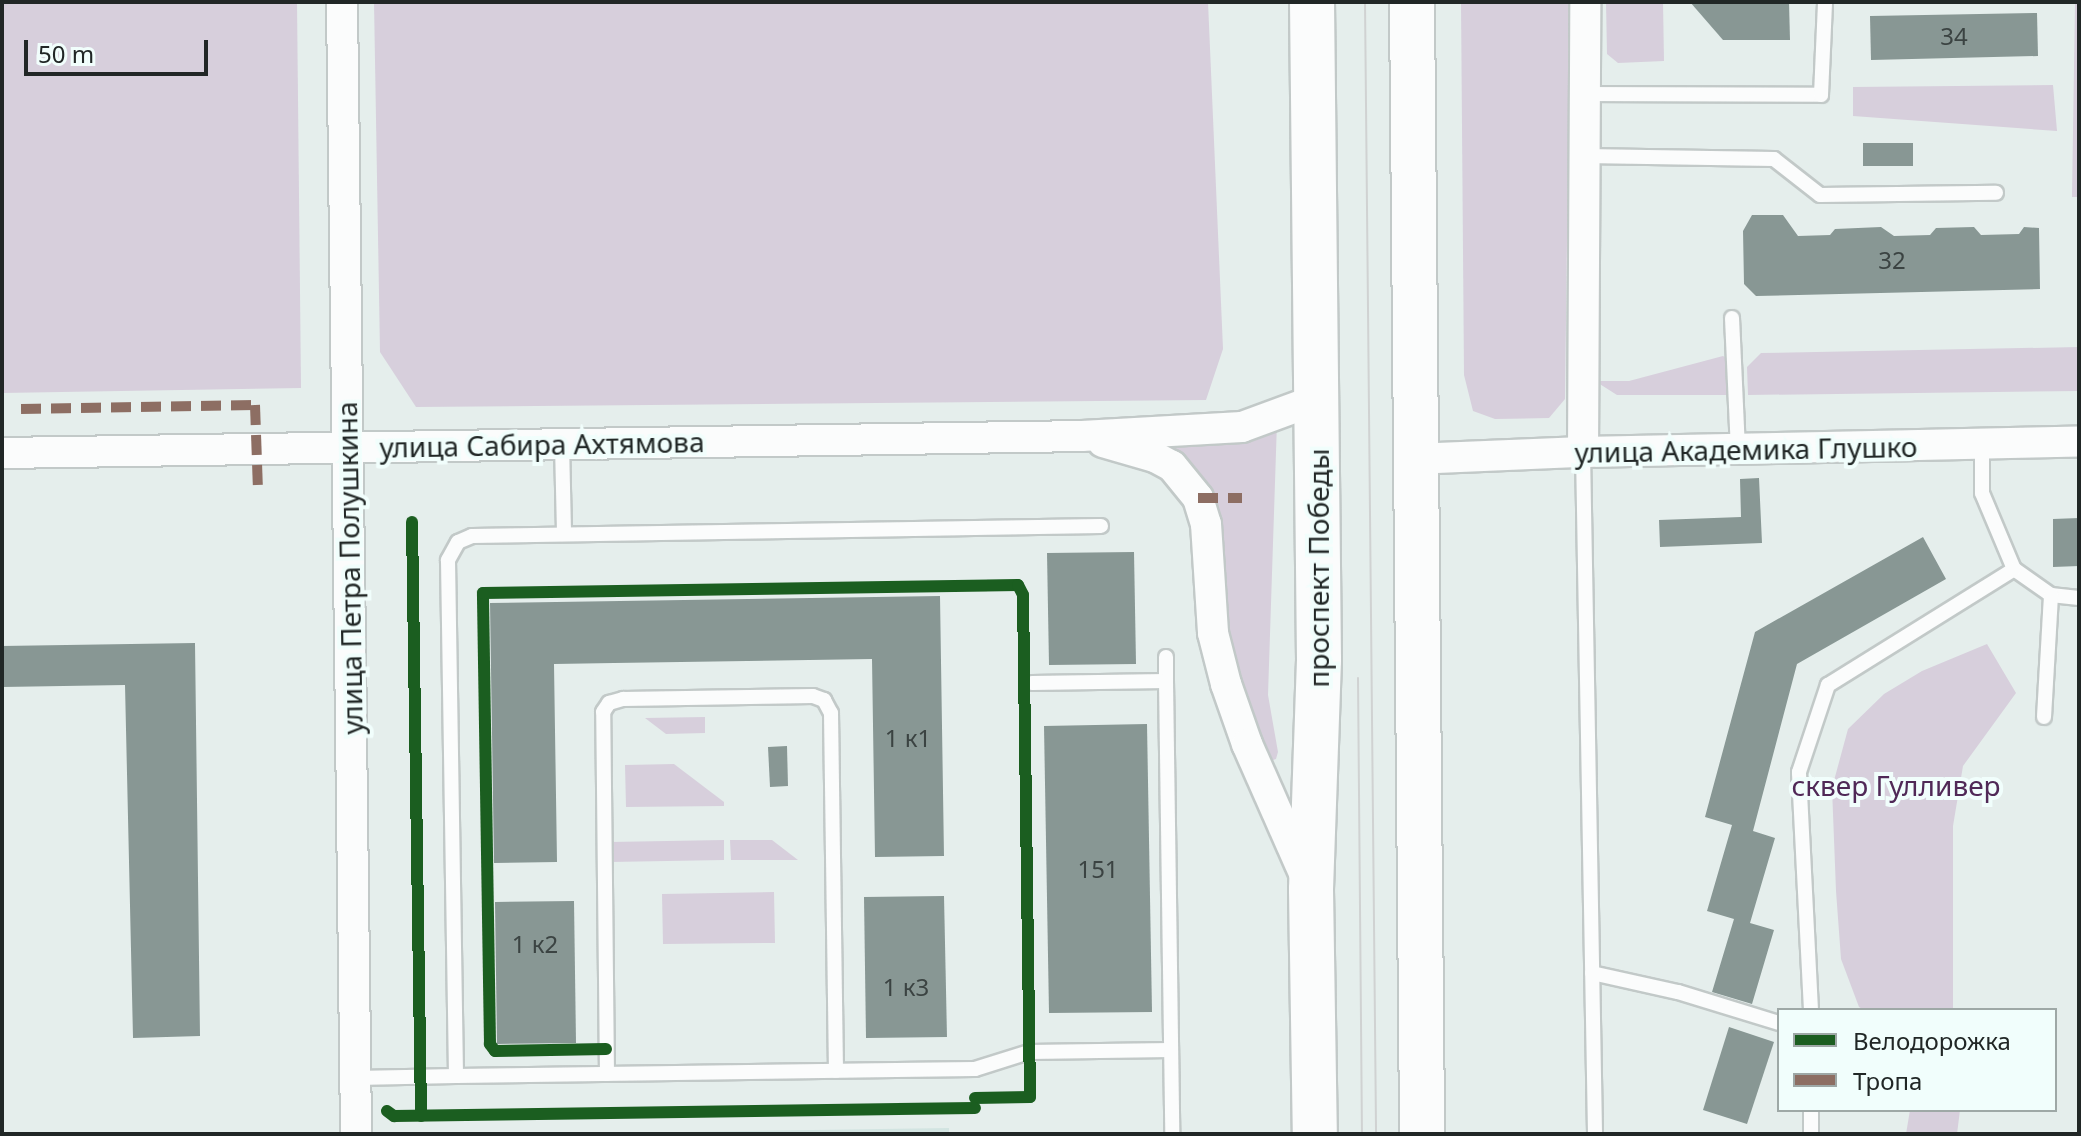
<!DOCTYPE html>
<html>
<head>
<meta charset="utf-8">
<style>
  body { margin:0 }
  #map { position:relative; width:2081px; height:1136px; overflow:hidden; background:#e5eeec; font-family:"Noto Sans",sans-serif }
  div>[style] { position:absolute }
  .built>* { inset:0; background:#d2e4e1 }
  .green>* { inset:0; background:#d7cfdc }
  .building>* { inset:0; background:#889794 }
  .roads { filter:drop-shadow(2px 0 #c2c9c8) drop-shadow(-2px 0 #c2c9c8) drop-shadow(0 2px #c2c9c8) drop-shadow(0 -2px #c2c9c8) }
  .service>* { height:14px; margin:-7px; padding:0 7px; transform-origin:7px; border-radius:7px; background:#fbfcfc }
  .minor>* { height:30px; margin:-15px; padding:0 15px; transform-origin:15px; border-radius:15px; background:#fbfcfc }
  .primary>* { height:44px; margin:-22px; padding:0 22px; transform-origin:22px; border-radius:22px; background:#fbfcfc }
  .tram>* { height:2px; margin:-1px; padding:0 1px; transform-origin:1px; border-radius:1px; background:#d0d2d2 }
  .quiet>* { height:10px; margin-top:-5px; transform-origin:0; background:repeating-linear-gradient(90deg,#8d6e63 0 20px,transparent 0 30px) }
  .cycleway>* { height:12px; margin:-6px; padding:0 6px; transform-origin:6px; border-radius:6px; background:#1b5e20 }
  span { translate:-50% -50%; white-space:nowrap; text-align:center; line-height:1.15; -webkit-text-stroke:8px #f1fefc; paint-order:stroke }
  .number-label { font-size:24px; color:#3b4342 }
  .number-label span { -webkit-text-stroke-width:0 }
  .street-label { font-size:28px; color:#212726 }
  .park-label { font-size:28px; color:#502957 }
  .frame { position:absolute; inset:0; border:4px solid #212726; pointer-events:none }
  .legend { position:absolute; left:1777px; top:1008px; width:280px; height:104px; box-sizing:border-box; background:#f1fefc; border:2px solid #9ea8a6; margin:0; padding:10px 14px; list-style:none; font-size:24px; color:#212726 }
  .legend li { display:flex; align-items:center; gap:16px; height:40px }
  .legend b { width:40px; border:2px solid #9ea8a6 }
  .scale { position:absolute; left:24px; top:40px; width:184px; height:36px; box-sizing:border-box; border:4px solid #212726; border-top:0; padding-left:10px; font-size:24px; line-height:28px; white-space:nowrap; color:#212726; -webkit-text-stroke:6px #f1fefc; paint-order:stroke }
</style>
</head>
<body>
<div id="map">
  <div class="built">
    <i style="clip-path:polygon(949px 1128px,949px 1134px,550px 1134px)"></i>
  </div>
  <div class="green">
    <i style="clip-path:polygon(2px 2px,297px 2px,301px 388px,2px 393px)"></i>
    <i style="clip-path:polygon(374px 2px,1208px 2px,1223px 349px,1206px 400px,416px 407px,380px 352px)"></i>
    <i style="clip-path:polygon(1461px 2px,1570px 2px,1565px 399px,1549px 418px,1495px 419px,1473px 411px,1464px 375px)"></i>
    <i style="clip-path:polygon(1606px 2px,1663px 2px,1664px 61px,1618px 63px,1607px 54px)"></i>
    <i style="clip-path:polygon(2075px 2px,2079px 2px,2079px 197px,2072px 197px)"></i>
    <i style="clip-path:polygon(2053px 85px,2057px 131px,1853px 116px,1853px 87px)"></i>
    <i style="clip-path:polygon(2079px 347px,2079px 391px,1748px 395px,1747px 367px,1761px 353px)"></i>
    <i style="clip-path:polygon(1723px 356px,1728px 359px,1731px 395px,1617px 395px,1595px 381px,1629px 381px)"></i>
    <i style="clip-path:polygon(1277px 422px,1268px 695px,1278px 752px,1276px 759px,1270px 761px,1227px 671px,1216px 506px,1199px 473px,1181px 455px,1161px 444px)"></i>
    <i style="clip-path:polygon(1987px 644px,2016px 693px,1963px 766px,1953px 826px,1953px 1010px,1864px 1010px,1859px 1007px,1841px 959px,1836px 891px,1832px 788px,1848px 729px,1884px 694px,1922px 671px)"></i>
    <i style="clip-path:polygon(705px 717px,705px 733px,666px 734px,645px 718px)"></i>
    <i style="clip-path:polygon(674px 764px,724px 802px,724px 806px,626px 807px,625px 765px)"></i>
    <i style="clip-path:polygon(724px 840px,724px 860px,610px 862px,610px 842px)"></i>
    <i style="clip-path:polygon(730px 840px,772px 840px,798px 860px,731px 860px)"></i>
    <i style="clip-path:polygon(774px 892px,775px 943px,663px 944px,662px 894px)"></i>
    <i style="clip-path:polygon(1910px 1110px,1960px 1110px,1957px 1134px,1906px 1134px)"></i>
  </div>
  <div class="building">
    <i style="clip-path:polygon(1690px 2px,1789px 2px,1790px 40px,1723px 40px)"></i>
    <i style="clip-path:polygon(2037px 13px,2038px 56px,1871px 60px,1870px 16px)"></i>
    <i style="clip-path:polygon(1863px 143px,1913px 143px,1913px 166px,1863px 166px)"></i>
    <i style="clip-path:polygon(1752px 215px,1783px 215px,1798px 236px,1830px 235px,1835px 229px,1881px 227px,1894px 236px,1930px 235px,1936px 228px,1974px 227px,1981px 235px,2019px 234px,2024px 227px,2039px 228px,2040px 289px,1756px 296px,1744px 284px,1743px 231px)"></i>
    <i style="clip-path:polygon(1759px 478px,1762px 543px,1660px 547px,1659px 520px,1741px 517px,1740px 479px)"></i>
    <i style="clip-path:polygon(2079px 518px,2079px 566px,2053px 567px,2053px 519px)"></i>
    <i style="clip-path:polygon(1923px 537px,1946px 579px,1797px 664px,1753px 831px,1775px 838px,1750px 923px,1774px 930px,1752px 1004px,1712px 992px,1734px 919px,1707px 911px,1732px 825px,1705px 817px,1755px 632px)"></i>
    <i style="clip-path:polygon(1134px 552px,1136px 664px,1049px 665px,1047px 553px)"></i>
    <i style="clip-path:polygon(940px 596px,944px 856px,875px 857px,872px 659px,614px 663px,554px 664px,557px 862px,494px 863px,490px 603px)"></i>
    <i style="clip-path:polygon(195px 643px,200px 1036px,133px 1038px,125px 685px,2px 687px,2px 646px)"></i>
    <i style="clip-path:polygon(1147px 724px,1152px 1012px,1049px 1013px,1044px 726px)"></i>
    <i style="clip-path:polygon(787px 746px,788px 786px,770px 787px,768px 747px)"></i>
    <i style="clip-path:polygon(944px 896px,947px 1037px,866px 1038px,864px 897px)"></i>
    <i style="clip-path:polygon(574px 901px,576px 1043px,497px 1044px,495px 902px)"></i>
    <i style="clip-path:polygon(1729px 1027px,1774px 1042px,1747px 1124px,1703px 1110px)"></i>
  </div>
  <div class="roads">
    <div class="service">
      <i style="left:1585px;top:94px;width:236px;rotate:0.2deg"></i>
      <i style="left:1821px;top:95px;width:93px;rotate:-87.5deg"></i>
      <i style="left:1584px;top:156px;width:190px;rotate:0.9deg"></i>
      <i style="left:1774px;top:159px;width:58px;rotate:38deg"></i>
      <i style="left:1820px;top:195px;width:176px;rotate:-0.7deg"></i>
      <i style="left:1732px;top:318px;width:130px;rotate:87.4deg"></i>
      <i style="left:562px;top:444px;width:90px;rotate:88.7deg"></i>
      <i style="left:1982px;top:444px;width:49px;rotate:90deg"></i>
      <i style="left:1982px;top:493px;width:82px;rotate:67.2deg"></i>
      <i style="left:2014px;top:569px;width:45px;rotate:35.1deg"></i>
      <i style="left:2051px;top:595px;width:28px;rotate:6deg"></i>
      <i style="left:1583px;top:452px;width:682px;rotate:88.99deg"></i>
      <i style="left:1101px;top:526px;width:629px;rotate:179.09deg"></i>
      <i style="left:472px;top:536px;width:15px;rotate:157deg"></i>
      <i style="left:458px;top:542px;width:21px;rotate:119deg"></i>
      <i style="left:448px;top:560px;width:516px;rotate:89.11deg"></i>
      <i style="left:456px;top:1076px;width:519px;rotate:-0.77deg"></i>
      <i style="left:975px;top:1069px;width:57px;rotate:-17.5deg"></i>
      <i style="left:1029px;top:1052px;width:142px;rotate:-0.8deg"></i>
      <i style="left:1166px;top:657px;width:24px;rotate:90deg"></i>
      <i style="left:1032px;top:683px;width:134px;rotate:-0.9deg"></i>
      <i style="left:1166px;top:681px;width:453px;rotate:89.2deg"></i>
      <i style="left:2044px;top:717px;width:122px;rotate:-86.7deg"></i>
      <i style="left:1592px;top:973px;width:88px;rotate:12.5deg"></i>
      <i style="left:1678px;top:992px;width:106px;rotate:17.1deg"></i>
      <i style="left:1811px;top:1010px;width:238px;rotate:-92.9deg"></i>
      <i style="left:1799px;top:772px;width:92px;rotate:-71.6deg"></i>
      <i style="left:1828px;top:685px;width:219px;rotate:-31.9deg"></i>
      <i style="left:607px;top:1074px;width:362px;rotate:-90.6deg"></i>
      <i style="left:603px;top:712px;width:11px;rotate:-56deg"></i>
      <i style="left:609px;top:703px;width:15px;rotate:-16deg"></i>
      <i style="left:623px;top:699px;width:190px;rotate:-0.9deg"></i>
      <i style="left:813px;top:696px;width:12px;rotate:20deg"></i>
      <i style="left:824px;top:700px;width:15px;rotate:62deg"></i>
      <i style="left:831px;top:713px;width:358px;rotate:89.2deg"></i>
      <i style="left:355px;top:1078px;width:101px;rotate:-1.1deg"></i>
      <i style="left:1811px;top:1134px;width:24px;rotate:-90deg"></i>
    </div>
    <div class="minor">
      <i style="left:342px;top:2px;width:1132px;rotate:89.29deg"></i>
      <i style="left:1103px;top:442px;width:54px;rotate:16.1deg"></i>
      <i style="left:1155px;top:457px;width:19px;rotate:28deg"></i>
      <i style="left:1172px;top:466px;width:41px;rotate:50.9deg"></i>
      <i style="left:1198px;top:498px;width:27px;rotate:73deg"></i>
      <i style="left:1206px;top:524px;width:109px;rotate:86.3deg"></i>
      <i style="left:1213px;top:633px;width:53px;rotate:75.7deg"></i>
      <i style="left:1226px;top:684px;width:64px;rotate:70.7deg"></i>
      <i style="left:1247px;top:744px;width:149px;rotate:66.2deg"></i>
      <i style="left:1583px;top:452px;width:450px;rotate:-89.7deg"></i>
      <i style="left:2px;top:453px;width:1080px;rotate:-0.9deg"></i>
      <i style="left:1082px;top:436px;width:160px;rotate:-3.2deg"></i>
      <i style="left:1242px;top:427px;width:81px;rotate:-20.2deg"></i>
      <i style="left:1413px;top:459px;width:170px;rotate:-2.4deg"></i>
      <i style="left:1583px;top:452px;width:496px;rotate:-1.2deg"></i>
    </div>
    <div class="primary">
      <i style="left:1312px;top:2px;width:658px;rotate:89.39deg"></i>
      <i style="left:1319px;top:660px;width:230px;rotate:92deg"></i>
      <i style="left:1311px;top:890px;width:244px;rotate:89.1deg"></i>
      <i style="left:1412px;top:2px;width:1132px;rotate:89.49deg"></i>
    </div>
  </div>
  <div class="tram">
    <i style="left:1365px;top:2px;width:1132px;rotate:89.44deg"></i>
    <i style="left:1358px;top:678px;width:456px;rotate:89.5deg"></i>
  </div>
  <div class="quiet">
    <i style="left:21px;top:409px;width:234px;rotate:-1deg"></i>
    <i style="left:255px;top:405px;width:86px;rotate:88deg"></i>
    <i style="left:1198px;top:498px;width:44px"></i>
  </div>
  <div class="cycleway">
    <i style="left:412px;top:522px;width:594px;rotate:89.13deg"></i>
    <i style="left:606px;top:1049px;width:111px;rotate:179deg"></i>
    <i style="left:495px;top:1051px;width:9px;rotate:-126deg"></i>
    <i style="left:490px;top:1044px;width:451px;rotate:-90.9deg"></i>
    <i style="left:483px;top:593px;width:535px;rotate:-0.86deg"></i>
    <i style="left:1018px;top:585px;width:11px;rotate:63deg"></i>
    <i style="left:1023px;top:595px;width:502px;rotate:89.2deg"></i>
    <i style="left:1030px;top:1097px;width:55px;rotate:179deg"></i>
    <i style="left:387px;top:1111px;width:9px;rotate:36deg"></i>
    <i style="left:394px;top:1116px;width:581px;rotate:-0.79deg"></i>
  </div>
  <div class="number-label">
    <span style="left:1954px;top:36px">34</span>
    <span style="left:1892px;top:260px">32</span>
    <span style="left:908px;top:738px">1 к1</span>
    <span style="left:1098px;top:869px">151</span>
    <span style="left:535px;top:944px">1 к2</span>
    <span style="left:906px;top:987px">1 к3</span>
  </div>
  <div class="street-label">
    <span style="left:542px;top:444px;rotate:-1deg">улица Сабира Ахтямова</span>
    <span style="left:1746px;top:449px;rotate:-1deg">улица Академика Глушко</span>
    <span style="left:349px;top:568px;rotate:-91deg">улица Петра Полушкина</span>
    <span style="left:1318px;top:568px;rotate:-90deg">проспект Победы</span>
  </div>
  <div class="park-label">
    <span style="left:1896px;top:785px">сквер Гулливер</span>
  </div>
  <div class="frame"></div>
  <ul class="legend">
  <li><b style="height:10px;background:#1b5e20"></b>Велодорожка</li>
  <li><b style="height:10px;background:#8d6e63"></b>Тропа</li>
  </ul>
  <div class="scale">50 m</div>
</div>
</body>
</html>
